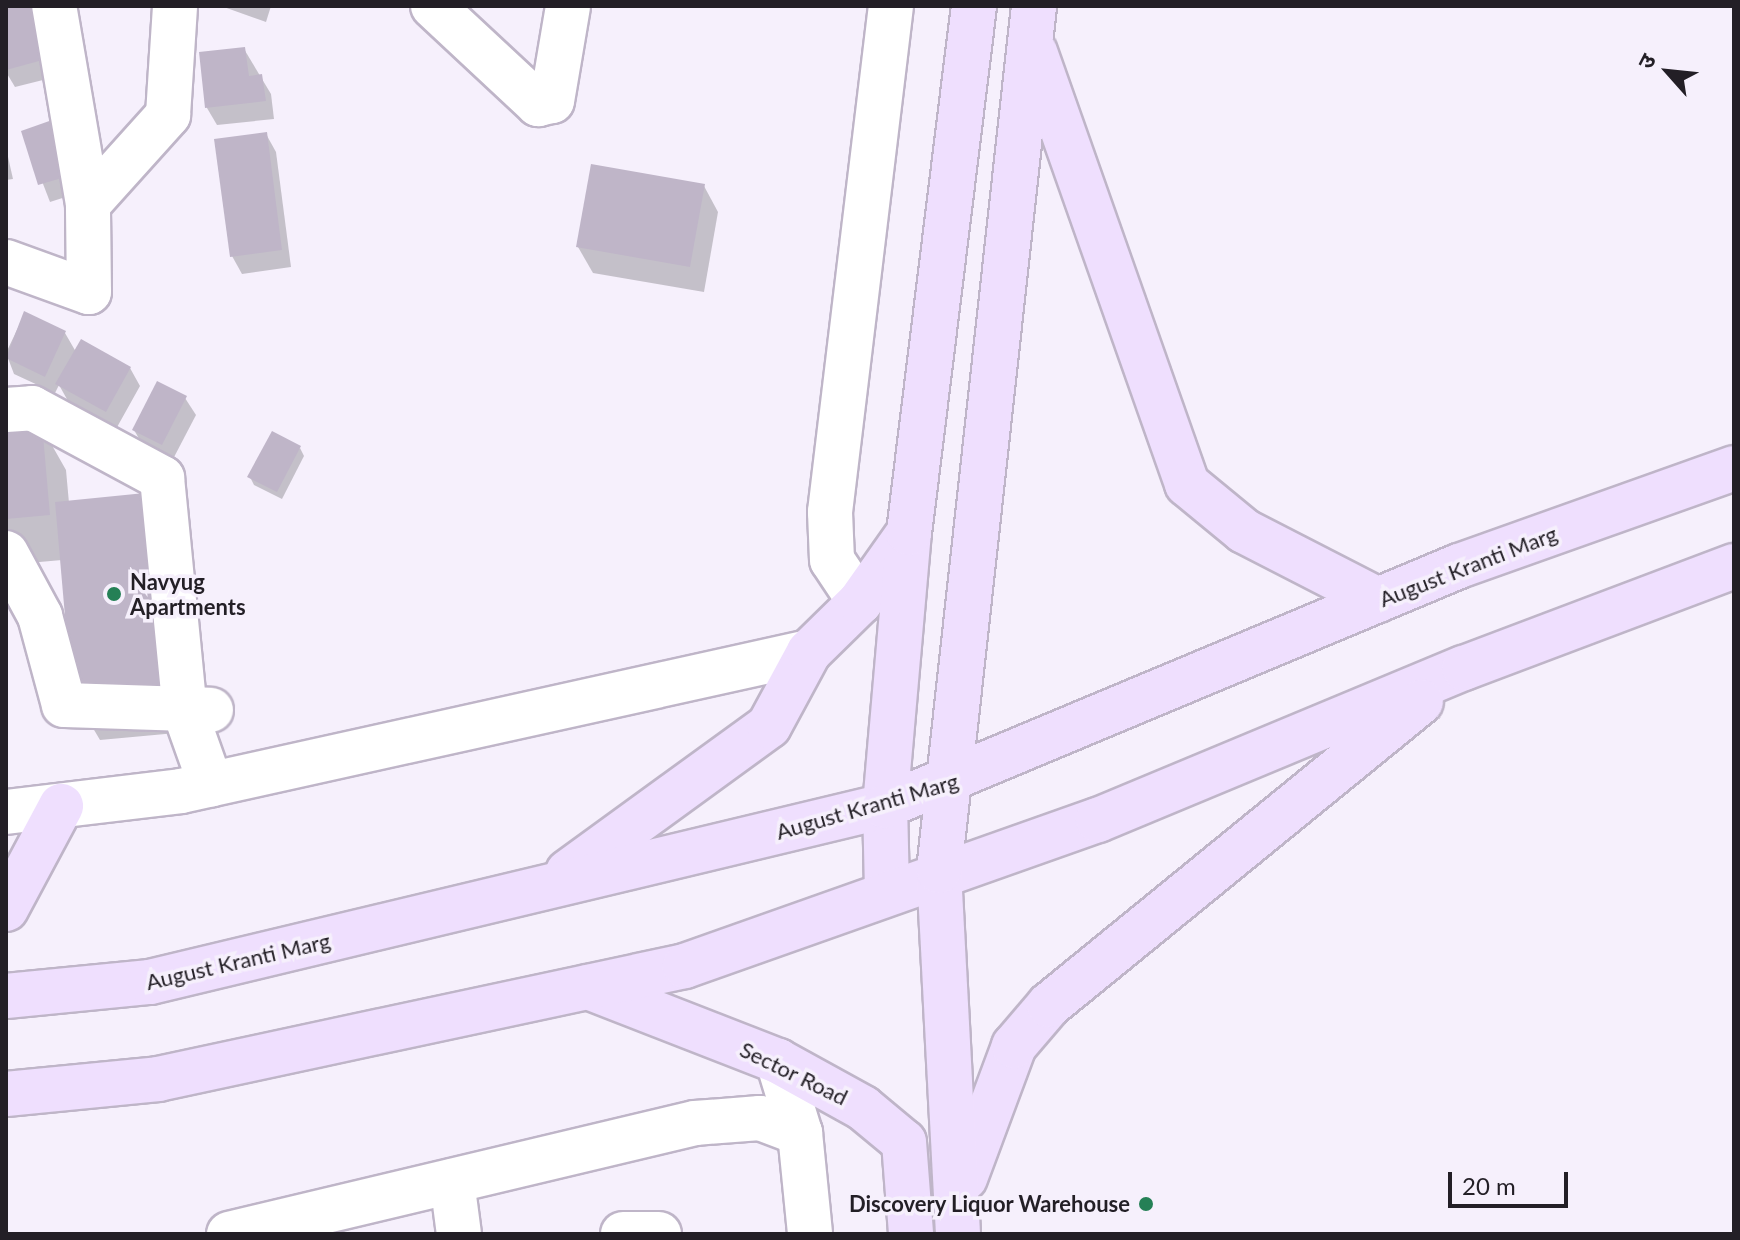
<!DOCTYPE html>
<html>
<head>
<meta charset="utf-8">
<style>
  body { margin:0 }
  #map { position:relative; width:1740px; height:1240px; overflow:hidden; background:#f6f0fc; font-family:Lato,"Noto Sans Devanagari",sans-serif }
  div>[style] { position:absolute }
  .shadow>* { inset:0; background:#0003 }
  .building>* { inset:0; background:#bfb5c8 }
  .roads { filter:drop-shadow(2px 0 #bfb5c8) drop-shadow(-2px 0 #bfb5c8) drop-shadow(0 2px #bfb5c8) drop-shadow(0 -2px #bfb5c8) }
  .minor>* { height:44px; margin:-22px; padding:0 22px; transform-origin:22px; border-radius:22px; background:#fff }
  .major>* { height:44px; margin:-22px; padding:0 22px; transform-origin:22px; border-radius:22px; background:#efdffe }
  .dots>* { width:22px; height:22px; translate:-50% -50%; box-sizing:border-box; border:4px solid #f6f0fc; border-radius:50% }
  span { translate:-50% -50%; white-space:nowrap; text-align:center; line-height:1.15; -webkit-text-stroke:7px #f6f0fc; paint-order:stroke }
  .street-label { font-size:22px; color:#231f26 }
  .poi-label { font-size:22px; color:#231f26; font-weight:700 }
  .left { translate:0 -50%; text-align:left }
  .right { translate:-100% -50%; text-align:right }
  .frame { position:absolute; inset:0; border:8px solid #231f26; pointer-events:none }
  .north { position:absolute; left:1628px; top:32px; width:80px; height:80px; -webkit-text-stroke:6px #f6f0fc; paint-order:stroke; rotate:297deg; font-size:22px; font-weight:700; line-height:32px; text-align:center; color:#231f26 }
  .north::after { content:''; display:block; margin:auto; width:28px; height:36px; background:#231f26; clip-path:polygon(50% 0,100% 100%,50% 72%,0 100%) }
  .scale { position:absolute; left:1448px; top:1172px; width:120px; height:36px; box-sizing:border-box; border:4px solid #231f26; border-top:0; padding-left:10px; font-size:24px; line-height:28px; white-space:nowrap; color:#231f26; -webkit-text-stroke:6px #f6f0fc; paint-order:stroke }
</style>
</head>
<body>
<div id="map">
  <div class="shadow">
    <i style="clip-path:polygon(6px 6px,59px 76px,15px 87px,6px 72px)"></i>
    <i style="clip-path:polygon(221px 6px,271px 6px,266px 22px)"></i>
    <i style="clip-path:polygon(244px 49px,271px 94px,274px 119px,217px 125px,207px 108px,201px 54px)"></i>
    <i style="clip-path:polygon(23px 132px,81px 192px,50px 202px)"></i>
    <i style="clip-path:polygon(266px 134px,276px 152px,291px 267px,242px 274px,232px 256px)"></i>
    <i style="clip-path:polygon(6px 148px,13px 179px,6px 180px)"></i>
    <i style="clip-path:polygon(704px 186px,718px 212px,704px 292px,593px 273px,578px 247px)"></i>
    <i style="clip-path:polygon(25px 313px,65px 333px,76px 352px,130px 368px,140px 386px,116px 429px,68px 401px,59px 385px,55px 393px,14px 374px,6px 353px)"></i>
    <i style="clip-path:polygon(185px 398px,196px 415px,172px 461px,144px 447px,134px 430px)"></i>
    <i style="clip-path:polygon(41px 426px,66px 470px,69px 503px,198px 731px,100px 740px,74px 696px,62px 560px,6px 565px,6px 429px)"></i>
    <i style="clip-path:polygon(300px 448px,304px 456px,282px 499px,254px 485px,250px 477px)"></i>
  </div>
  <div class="building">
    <i style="clip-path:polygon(6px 6px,37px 6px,50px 58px,6px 70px)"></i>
    <i style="clip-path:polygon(245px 47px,249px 76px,262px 74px,266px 101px,205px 108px,199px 52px)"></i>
    <i style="clip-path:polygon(55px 119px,72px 175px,38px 185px,21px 131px)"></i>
    <i style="clip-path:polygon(267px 132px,282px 250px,230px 257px,214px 139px)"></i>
    <i style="clip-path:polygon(591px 164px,705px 184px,690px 267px,576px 247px)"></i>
    <i style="clip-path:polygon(24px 311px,66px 331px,45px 377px,6px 358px)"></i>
    <i style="clip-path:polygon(81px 339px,131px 367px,106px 412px,55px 384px)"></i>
    <i style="clip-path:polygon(157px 381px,187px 396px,162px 445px,132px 430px)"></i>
    <i style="clip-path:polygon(42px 423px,50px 515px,6px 519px,6px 427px)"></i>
    <i style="clip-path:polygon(272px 431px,301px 446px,277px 492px,247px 477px)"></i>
    <i style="clip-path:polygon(155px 492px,173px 686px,72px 696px,55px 502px)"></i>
  </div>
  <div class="roads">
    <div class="minor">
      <i style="left:433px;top:6px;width:144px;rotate:43deg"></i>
      <i style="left:538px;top:104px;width:14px;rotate:-12deg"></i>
      <i style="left:552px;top:101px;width:96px;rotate:-80.4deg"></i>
      <i style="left:88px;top:204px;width:120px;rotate:-48deg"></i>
      <i style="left:168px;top:115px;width:109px;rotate:-86.3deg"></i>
      <i style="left:6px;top:262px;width:88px;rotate:19.9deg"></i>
      <i style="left:89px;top:292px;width:88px;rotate:-90.7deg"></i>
      <i style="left:88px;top:204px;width:201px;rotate:-99.7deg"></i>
      <i style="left:6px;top:410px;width:26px;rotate:-4deg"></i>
      <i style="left:32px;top:408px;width:148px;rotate:28.3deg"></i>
      <i style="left:162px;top:478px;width:235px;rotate:84.4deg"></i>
      <i style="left:185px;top:712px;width:77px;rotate:70.4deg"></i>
      <i style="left:6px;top:553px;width:72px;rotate:61.6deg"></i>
      <i style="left:40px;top:616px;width:92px;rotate:74.9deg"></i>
      <i style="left:64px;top:705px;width:147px;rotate:1.9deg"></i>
      <i style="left:860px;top:602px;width:50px;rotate:-123.7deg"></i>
      <i style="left:832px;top:560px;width:48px;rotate:-92.4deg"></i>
      <i style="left:830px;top:512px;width:510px;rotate:-83.13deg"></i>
      <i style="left:6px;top:812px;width:176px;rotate:-6.8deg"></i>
      <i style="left:181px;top:791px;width:643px;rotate:-12.48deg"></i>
      <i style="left:778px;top:1061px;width:75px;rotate:73deg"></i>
      <i style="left:800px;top:1133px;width:101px;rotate:84.3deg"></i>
      <i style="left:452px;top:1181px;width:53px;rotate:82.5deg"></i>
      <i style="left:229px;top:1234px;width:479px;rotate:-13.4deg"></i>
      <i style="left:695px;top:1123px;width:65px;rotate:-4.4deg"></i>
      <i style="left:760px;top:1118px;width:43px;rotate:20.6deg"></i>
      <i style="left:623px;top:1234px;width:36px"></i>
    </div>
    <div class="major">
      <i style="left:1035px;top:52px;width:458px;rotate:70.6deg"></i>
      <i style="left:1187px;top:484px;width:74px;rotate:39.5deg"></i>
      <i style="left:1244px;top:531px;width:151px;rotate:27.2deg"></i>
      <i style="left:568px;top:872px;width:248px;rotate:-36deg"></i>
      <i style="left:769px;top:726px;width:84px;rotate:-61.6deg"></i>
      <i style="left:809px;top:652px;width:71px;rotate:-44.4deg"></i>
      <i style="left:860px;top:602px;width:83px;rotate:-54.8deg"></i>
      <i style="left:887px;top:891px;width:85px;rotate:-91.3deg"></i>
      <i style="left:885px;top:806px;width:274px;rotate:-85deg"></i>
      <i style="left:909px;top:533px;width:531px;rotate:-82.97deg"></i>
      <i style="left:6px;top:909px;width:117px;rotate:-61.9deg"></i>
      <i style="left:588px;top:987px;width:204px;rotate:21.3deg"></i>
      <i style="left:778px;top:1061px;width:97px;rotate:28.9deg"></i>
      <i style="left:863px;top:1108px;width:53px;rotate:39.7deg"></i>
      <i style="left:904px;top:1142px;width:92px;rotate:85.6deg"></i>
      <i style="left:6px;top:996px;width:145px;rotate:-5.6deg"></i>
      <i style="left:150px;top:982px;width:756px;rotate:-13.47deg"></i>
      <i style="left:885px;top:806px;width:622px;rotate:-22.69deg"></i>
      <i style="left:1459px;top:566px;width:292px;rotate:-19.6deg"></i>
      <i style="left:6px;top:1094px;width:153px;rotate:-5.6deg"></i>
      <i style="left:158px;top:1079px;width:539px;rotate:-12.1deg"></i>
      <i style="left:685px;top:966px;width:438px;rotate:-19.5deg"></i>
      <i style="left:1098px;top:820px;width:396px;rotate:-22.6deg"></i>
      <i style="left:1464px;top:668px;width:289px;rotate:-20.7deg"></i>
      <i style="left:965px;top:1178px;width:141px;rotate:-69.6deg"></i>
      <i style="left:1014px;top:1046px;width:54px;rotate:-49.5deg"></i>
      <i style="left:1049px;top:1005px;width:480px;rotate:-39.2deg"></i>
      <i style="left:958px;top:1234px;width:363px;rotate:-93deg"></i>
      <i style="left:939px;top:871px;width:870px;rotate:-83.73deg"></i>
    </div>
  </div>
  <div class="dots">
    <i style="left:114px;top:594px;background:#258056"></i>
    <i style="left:1146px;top:1204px;background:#258056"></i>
  </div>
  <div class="street-label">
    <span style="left:1468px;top:566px;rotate:-21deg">August Kranti Marg</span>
    <span style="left:867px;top:806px;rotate:-16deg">August Kranti Marg</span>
    <span style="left:238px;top:961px;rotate:-13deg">August Kranti Marg</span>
    <span style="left:794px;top:1073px;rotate:26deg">Sector Road</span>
  </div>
  <div class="poi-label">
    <span class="left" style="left:130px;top:594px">Navyug<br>Apartments</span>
    <span class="right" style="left:1130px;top:1204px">Discovery Liquor Warehouse</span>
  </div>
  <div class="frame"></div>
  <div class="north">उ</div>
  <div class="scale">20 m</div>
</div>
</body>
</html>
